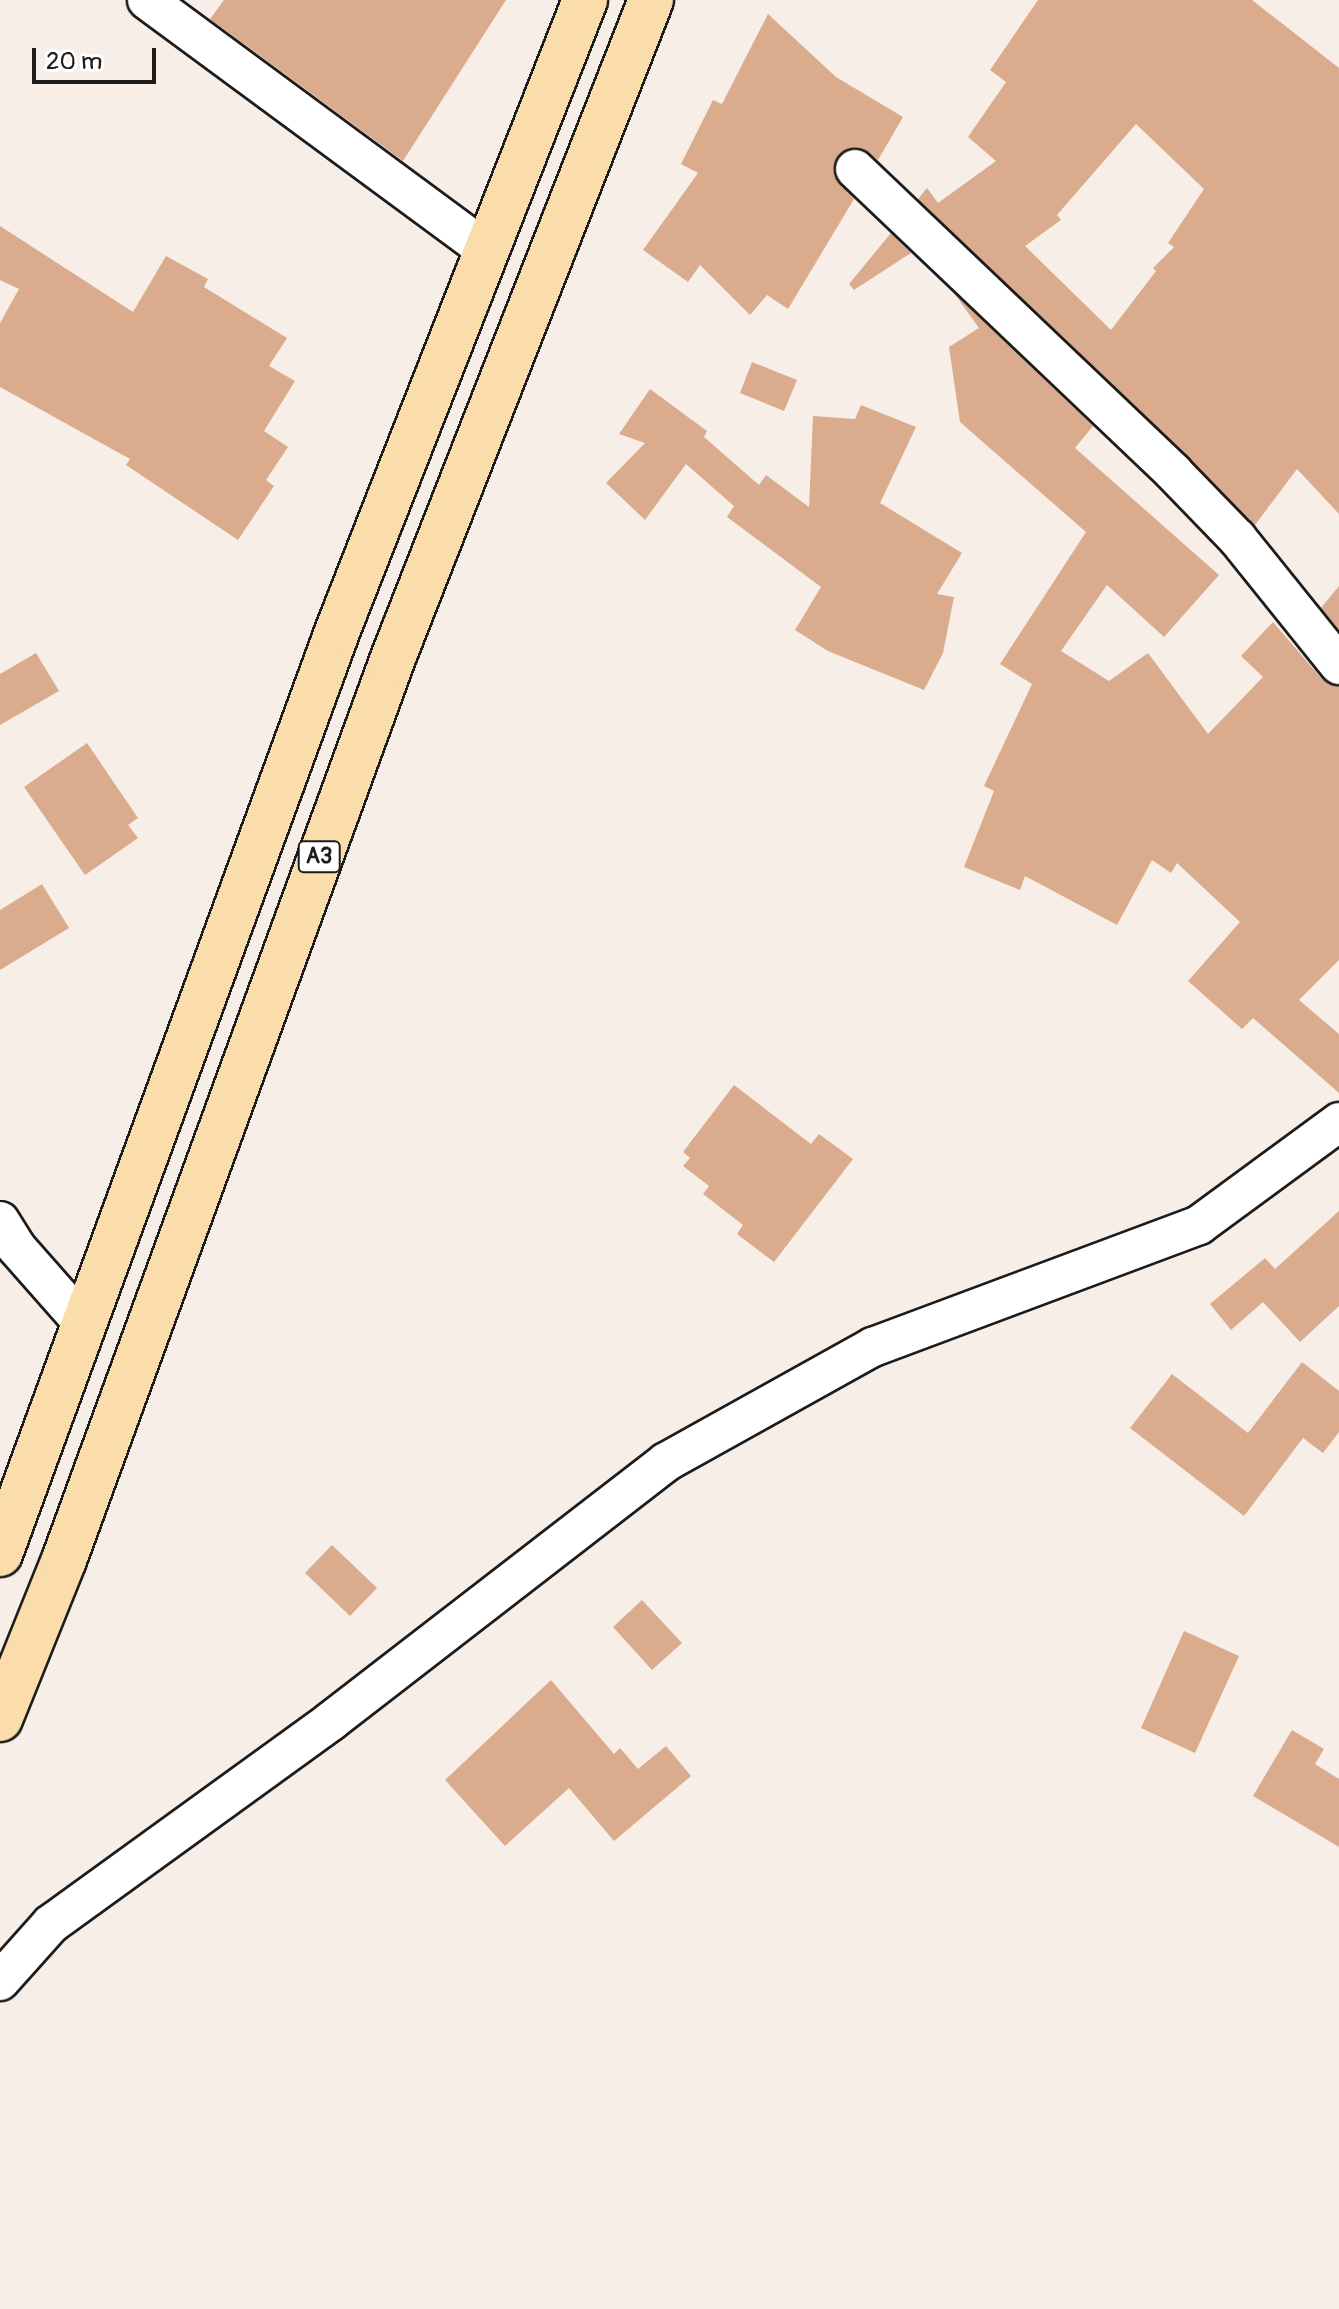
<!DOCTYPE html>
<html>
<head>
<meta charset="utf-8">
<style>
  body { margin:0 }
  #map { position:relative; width:1339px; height:2309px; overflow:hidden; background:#f8eee8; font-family:Pangolin,sans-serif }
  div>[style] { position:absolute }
  .building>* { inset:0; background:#daab8c }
  .roads { filter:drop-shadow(2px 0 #1c1c1c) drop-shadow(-2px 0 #1c1c1c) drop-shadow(0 2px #1c1c1c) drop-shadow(0 -2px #1c1c1c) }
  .street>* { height:38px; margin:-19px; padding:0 19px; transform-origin:19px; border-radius:19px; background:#fff }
  .highway>* { height:44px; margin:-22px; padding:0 22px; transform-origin:22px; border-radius:22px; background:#faddab }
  span { translate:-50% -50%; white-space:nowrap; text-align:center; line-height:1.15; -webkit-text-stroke:7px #fff; paint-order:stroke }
  .shield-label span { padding:2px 6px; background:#fff; border:2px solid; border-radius:6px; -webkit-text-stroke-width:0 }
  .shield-label { font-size:22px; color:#1c1c1c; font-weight:700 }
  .scale { position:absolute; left:32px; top:48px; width:124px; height:36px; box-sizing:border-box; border:4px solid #1c1c1c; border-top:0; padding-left:10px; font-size:24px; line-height:28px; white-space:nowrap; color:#1c1c1c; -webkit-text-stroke:6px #fff; paint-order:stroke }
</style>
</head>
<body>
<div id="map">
  <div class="building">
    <i style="clip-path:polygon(224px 0,506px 0,403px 161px,210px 19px)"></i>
    <i style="clip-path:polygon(evenodd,1038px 0,1252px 0,1339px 68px,1339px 514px,1297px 469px,1255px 525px,918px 199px,927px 188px,938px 203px,996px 161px,968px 137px,1006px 82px,990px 70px,1038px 0,1136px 124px,1204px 189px,1168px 243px,1174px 247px,1153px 268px,1156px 271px,1111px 330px,1025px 246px,1061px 220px,1057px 215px,1136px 124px)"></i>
    <i style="clip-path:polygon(768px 14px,836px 77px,903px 117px,878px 160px,859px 148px,839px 154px,834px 176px,854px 199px,788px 309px,767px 295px,750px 315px,700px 265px,688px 282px,643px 250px,698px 173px,681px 164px,713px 100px,722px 104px)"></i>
    <i style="clip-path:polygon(0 226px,133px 312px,166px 256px,208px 279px,204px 287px,287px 338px,269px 366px,295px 381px,264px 431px,288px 447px,266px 480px,274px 486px,238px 540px,126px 465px,130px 459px,0 387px,0 323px,19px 289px,0 280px)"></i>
    <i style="clip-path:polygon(891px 233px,911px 253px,854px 290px,849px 284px)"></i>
    <i style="clip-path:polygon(954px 293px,1093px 426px,1075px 448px,1219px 575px,1164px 637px,1107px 585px,1061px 651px,1109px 681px,1148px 653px,1208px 734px,1263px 677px,1241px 656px,1273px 622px,1322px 679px,1339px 686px,1339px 960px,1299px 1000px,1339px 1034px,1339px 1093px,1253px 1018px,1242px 1029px,1188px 981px,1240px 922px,1177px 863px,1171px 873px,1152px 860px,1117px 925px,1025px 876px,1020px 890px,964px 867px,994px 791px,984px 786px,1032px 684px,1000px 664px,1086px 532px,960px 422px,949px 347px,979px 328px)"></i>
    <i style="clip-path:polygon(752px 362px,797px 380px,784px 411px,740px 393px)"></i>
    <i style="clip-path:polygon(650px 389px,707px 431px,704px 437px,759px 485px,766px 475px,809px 507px,813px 416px,855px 419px,861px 405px,916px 427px,880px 503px,962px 553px,937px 594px,954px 597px,943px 653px,924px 690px,828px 651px,795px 630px,821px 587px,727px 517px,734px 506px,686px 464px,645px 520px,606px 483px,645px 443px,619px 434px)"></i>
    <i style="clip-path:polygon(1339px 586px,1339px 630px,1321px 608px)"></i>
    <i style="clip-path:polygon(36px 653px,59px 691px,0 725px,0 674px)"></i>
    <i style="clip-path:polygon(87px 743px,138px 818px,128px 825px,138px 838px,85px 875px,24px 787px)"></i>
    <i style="clip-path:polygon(42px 884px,69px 928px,0 970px,0 910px)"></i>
    <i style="clip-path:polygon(734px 1085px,811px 1144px,819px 1134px,853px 1159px,774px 1262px,737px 1234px,743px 1225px,703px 1194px,709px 1186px,683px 1166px,690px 1158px,683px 1152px)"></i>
    <i style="clip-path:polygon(1339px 1211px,1339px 1306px,1300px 1342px,1263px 1302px,1231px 1330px,1210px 1304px,1265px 1258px,1275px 1269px)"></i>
    <i style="clip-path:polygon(1302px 1362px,1339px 1391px,1339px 1432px,1323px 1453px,1303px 1438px,1244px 1516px,1130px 1428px,1172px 1374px,1248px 1433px)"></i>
    <i style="clip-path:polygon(332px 1545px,377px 1588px,350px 1616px,305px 1573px)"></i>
    <i style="clip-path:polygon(642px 1600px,682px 1643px,652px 1670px,613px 1627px)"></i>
    <i style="clip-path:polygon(1184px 1631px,1239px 1656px,1195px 1753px,1141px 1728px)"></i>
    <i style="clip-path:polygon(551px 1680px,614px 1754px,620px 1748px,638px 1769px,666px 1746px,691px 1776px,614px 1841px,569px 1788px,505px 1846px,445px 1780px)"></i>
    <i style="clip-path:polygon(1292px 1730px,1324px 1749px,1315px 1764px,1339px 1779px,1339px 1847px,1253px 1796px)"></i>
  </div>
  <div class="roads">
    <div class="street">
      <i style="left:147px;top:0;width:420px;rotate:36.4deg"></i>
      <i style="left:855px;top:169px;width:439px;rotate:43.6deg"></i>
      <i style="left:1173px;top:472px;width:92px;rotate:45.9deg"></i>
      <i style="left:1237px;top:538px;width:163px;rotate:51.2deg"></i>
      <i style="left:0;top:1221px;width:31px;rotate:58deg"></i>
      <i style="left:16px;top:1247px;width:103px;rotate:48.6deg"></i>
      <i style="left:0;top:1981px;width:76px;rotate:-48.2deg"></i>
      <i style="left:51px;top:1924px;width:346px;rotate:-35.9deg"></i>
      <i style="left:331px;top:1721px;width:423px;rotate:-37.7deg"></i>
      <i style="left:666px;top:1462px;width:237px;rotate:-29.1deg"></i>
      <i style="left:873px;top:1347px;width:348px;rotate:-20.5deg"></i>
      <i style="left:1199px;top:1225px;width:174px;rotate:-36.3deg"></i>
    </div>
    <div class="highway">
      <i style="left:0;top:1554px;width:982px;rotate:-69.92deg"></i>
      <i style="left:337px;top:632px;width:679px;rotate:-68.57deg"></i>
      <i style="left:0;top:1719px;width:171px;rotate:-68.1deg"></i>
      <i style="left:64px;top:1560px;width:960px;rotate:-69.96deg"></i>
      <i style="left:393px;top:658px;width:707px;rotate:-68.59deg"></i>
    </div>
  </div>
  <div class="shield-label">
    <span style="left:319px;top:857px">A3</span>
  </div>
  <div class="scale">20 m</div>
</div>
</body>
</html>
